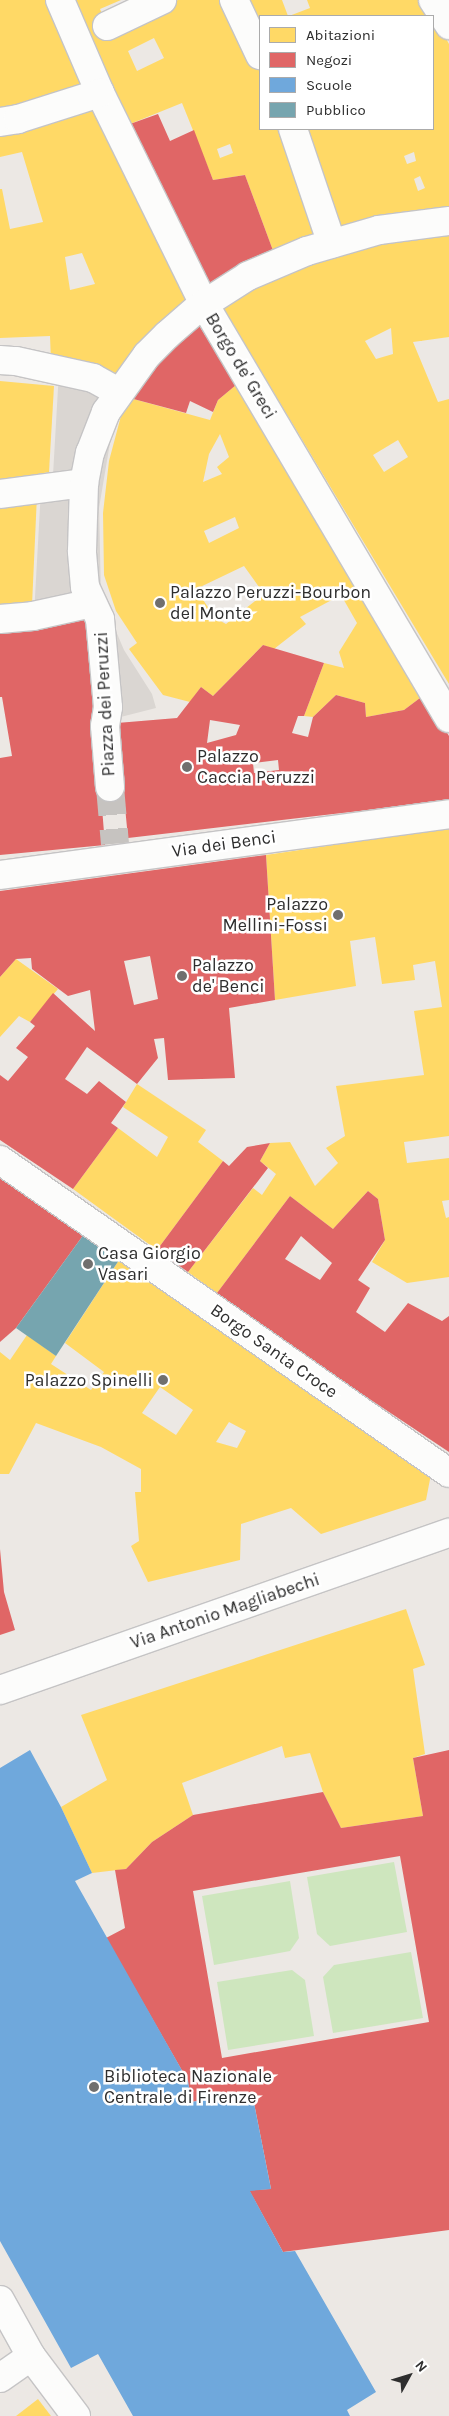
<!DOCTYPE html>
<html>
<head>
<meta charset="utf-8">
<style>
  body { margin:0 }
  #map { position:relative; width:449px; height:2416px; overflow:hidden; background:#ece8e4; font-family:Karla,sans-serif }
  div>[style] { position:absolute }
  .green>* { inset:0; background:#cee6be }
  .plaza>* { inset:0; background:#dad6d2 }
  .homes>* { inset:0; background:#ffd966 }
  .shops>* { inset:0; background:#e06666 }
  .schools>* { inset:0; background:#6fa8dc }
  .public>* { inset:0; background:#76a5af }
  .street-tunnel>* { height:28px; margin-top:-14px; transform-origin:0; background:repeating-linear-gradient(90deg,#c6c3c0 0 28px,transparent 0 42px) }
  .roads { filter:drop-shadow(1px 0 #c5c4c5) drop-shadow(-1px 0 #c5c4c5) drop-shadow(0 1px #c5c4c5) drop-shadow(0 -1px #c5c4c5) }
  .street>* { height:28px; margin:-14px; padding:0 14px; transform-origin:14px; border-radius:14px; background:#fcfcfb }
  .dots>* { width:14px; height:14px; translate:-50% -50%; box-sizing:border-box; border:2px solid #fff; border-radius:50% }
  span { translate:-50% -50%; white-space:nowrap; text-align:center; line-height:1.15; -webkit-text-stroke:5px #fff; paint-order:stroke }
  .street-label { font-size:18px; color:#2e2e2e }
  .poi-label { font-size:18px; color:#2e2e2e }
  .left { translate:0 -50%; text-align:left }
  .right { translate:-100% -50%; text-align:right }
  .legend { position:absolute; left:259px; top:15px; width:175px; height:115px; box-sizing:border-box; background:#fff; border:1px solid #ababab; margin:0; padding:6px 9px; list-style:none; font-size:15px; color:#2e2e2e }
  .legend li { display:flex; align-items:center; gap:10px; height:25px }
  .legend b { width:25px; border:1px solid #ababab }
  .north { position:absolute; left:384px; top:2351px; width:50px; height:50px; -webkit-text-stroke:4px #fff; paint-order:stroke; rotate:51deg; font-size:14px; font-weight:700; line-height:20px; text-align:center; color:#2e2e2e }
  .north::after { content:''; display:block; margin:auto; width:18px; height:22px; background:#2e2e2e; clip-path:polygon(50% 0,100% 100%,50% 72%,0 100%) }
</style>
</head>
<body>
<div id="map">
  <div class="green">
    <i style="clip-path:polygon(394px 1862px,407px 1932px,330px 1946px,317px 1934px,307px 1877px)"></i>
    <i style="clip-path:polygon(290px 1881px,299px 1938px,290px 1951px,214px 1965px,202px 1896px)"></i>
    <i style="clip-path:polygon(411px 1952px,423px 2018px,333px 2033px,323px 1977px,334px 1965px)"></i>
    <i style="clip-path:polygon(292px 1970px,305px 1980px,314px 2036px,228px 2050px,217px 1982px)"></i>
  </div>
  <div class="plaza">
    <i style="clip-path:polygon(59px 371px,123px 395px,111px 437px,99px 508px,101px 596px,124px 650px,152px 694px,156px 708px,101px 722px,91px 615px,34px 615px,41px 489px,53px 475px)"></i>
  </div>
  <div class="homes">
    <i style="clip-path:polygon(0 0,55px 0,95px 89px,0 119px)"></i>
    <i style="clip-path:polygon(evenodd,73px 0,121px 0,100px 9px,110px 33px,178px 0,229px 0,260px 70px,260px 129px,285px 129px,323px 234px,275px 256px,245px 175px,213px 180px,182px 103px,130px 124px,73px 0,154px 38px,164px 58px,137px 71px,128px 51px,154px 38px,73px 0,230px 144px,233px 153px,220px 158px,217px 149px,230px 144px)"></i>
    <i style="clip-path:polygon(241px 0,282px 0,288px 16px,260px 16px,260px 39px)"></i>
    <i style="clip-path:polygon(evenodd,307px 0,425px 0,449px 44px,449px 218px,336px 238px,299px 129px,433px 129px,433px 16px,289px 16px,310px 8px,307px 0,414px 152px,416px 161px,407px 164px,404px 156px,414px 152px,307px 0,420px 176px,425px 188px,418px 191px,414px 179px,420px 176px)"></i>
    <i style="clip-path:polygon(evenodd,97px 104px,191px 306px,122px 376px,95px 364px,51px 361px,50px 336px,0 338px,0 189px,2px 189px,10px 229px,43px 222px,22px 152px,0 157px,0 133px,97px 104px,82px 253px,95px 284px,70px 290px,65px 257px,82px 253px)"></i>
    <i style="clip-path:polygon(evenodd,449px 225px,449px 337px,413px 342px,438px 402px,449px 399px,449px 684px,221px 305px,318px 253px,449px 225px,391px 328px,393px 354px,376px 359px,365px 341px,391px 328px,449px 225px,398px 440px,408px 457px,384px 472px,373px 455px,398px 440px)"></i>
    <i style="clip-path:polygon(0 381px,54px 386px,49px 472px,0 481px)"></i>
    <i style="clip-path:polygon(evenodd,236px 385px,424px 695px,404px 710px,366px 717px,365px 703px,336px 695px,313px 717px,304px 716px,324px 663px,344px 668px,339px 652px,357px 623px,341px 595px,300px 617px,306px 624px,274px 649px,263px 645px,213px 696px,201px 687px,190px 702px,163px 695px,129px 649px,137px 643px,116px 611px,104px 575px,103px 513px,109px 461px,126px 397px,210px 420px,218px 400px,236px 385px,220px 434px,229px 457px,217px 467px,222px 474px,203px 482px,209px 454px,220px 434px,236px 385px,235px 517px,239px 528px,209px 543px,204px 531px,235px 517px,236px 385px,244px 566px,264px 594px,226px 624px,215px 618px,196px 589px,244px 566px)"></i>
    <i style="clip-path:polygon(37px 495px,32px 605px,0 608px,0 499px)"></i>
    <i style="clip-path:polygon(449px 828px,449px 1136px,404px 1142px,407px 1163px,449px 1158px,449px 1200px,442px 1201px,446px 1218px,449px 1217px,449px 1277px,407px 1283px,372px 1262px,385px 1240px,378px 1199px,368px 1191px,333px 1229px,290px 1196px,217px 1293px,188px 1272px,253px 1188px,262px 1195px,276px 1174px,260px 1161px,270px 1143px,290px 1142px,315px 1186px,338px 1163px,326px 1148px,345px 1136px,336px 1086px,424px 1075px,414px 1011px,442px 1007px,435px 961px,413px 965px,415px 980px,382px 984px,375px 937px,350px 941px,356px 986px,275px 1000px,266px 855px)"></i>
    <i style="clip-path:polygon(16px 959px,58px 989px,30px 1022px,19px 1016px,0 1037px,0 977px)"></i>
    <i style="clip-path:polygon(137px 1084px,206px 1130px,198px 1142px,223px 1161px,157px 1250px,73px 1189px,118px 1128px,157px 1157px,168px 1137px,123px 1107px)"></i>
    <i style="clip-path:polygon(evenodd,123px 1254px,432px 1469px,426px 1500px,321px 1534px,291px 1508px,241px 1524px,240px 1560px,148px 1582px,131px 1546px,139px 1541px,135px 1492px,141px 1492px,141px 1469px,101px 1447px,36px 1423px,9px 1474px,0 1474px,0 1352px,10px 1360px,27px 1335px,56px 1356px,51px 1364px,91px 1390px,104px 1372px,65px 1343px,123px 1254px,160px 1387px,193px 1410px,176px 1435px,142px 1413px,160px 1387px,123px 1254px,229px 1422px,246px 1431px,237px 1448px,216px 1442px,229px 1422px)"></i>
    <i style="clip-path:polygon(406px 1609px,425px 1665px,413px 1669px,425px 1754px,413px 1758px,423px 1816px,341px 1828px,323px 1792px,310px 1753px,285px 1758px,282px 1746px,182px 1783px,193px 1815px,152px 1842px,126px 1869px,92px 1873px,61px 1807px,107px 1780px,81px 1715px)"></i>
    <i style="clip-path:polygon(38px 2399px,51px 2416px,16px 2416px)"></i>
  </div>
  <div class="shops">
    <i style="clip-path:polygon(158px 114px,170px 141px,194px 130px,213px 180px,245px 175px,275px 256px,211px 290px,186px 235px,130px 124px)"></i>
    <i style="clip-path:polygon(197px 322px,236px 385px,218px 400px,213px 412px,190px 401px,186px 413px,126px 397px)"></i>
    <i style="clip-path:polygon(87px 619px,105px 845px,0 855px,0 758px,12px 756px,2px 697px,0 697px,0 627px)"></i>
    <i style="clip-path:polygon(evenodd,263px 645px,324px 663px,304px 716px,298px 716px,292px 733px,308px 737px,313px 717px,336px 695px,365px 703px,366px 717px,404px 710px,424px 695px,449px 736px,449px 799px,359px 811px,128px 838px,117px 723px,177px 718px,201px 687px,213px 696px,263px 645px,210px 720px,240px 725px,236px 735px,207px 743px,210px 720px,263px 645px,278px 760px,279px 770px,254px 773px,253px 763px,278px 760px)"></i>
    <i style="clip-path:polygon(evenodd,266px 855px,275px 1000px,229px 1008px,235px 1078px,168px 1080px,164px 1038px,154px 1039px,158px 1058px,137px 1084px,87px 1047px,65px 1079px,87px 1094px,99px 1081px,126px 1102px,111px 1123px,118px 1128px,73px 1189px,0 1140px,0 1075px,8px 1081px,28px 1057px,16px 1048px,35px 1026px,30px 1022px,53px 993px,95px 1031px,90px 990px,68px 996px,32px 969px,31px 958px,16px 959px,0 977px,0 891px,266px 855px,150px 956px,158px 999px,134px 1005px,124px 961px,150px 956px)"></i>
    <i style="clip-path:polygon(270px 1143px,260px 1161px,268px 1168px,188px 1272px,157px 1250px,223px 1161px,229px 1166px,247px 1147px)"></i>
    <i style="clip-path:polygon(0 1171px,87px 1230px,16px 1328px,0 1342px)"></i>
    <i style="clip-path:polygon(evenodd,368px 1191px,378px 1199px,385px 1240px,358px 1280px,370px 1288px,356px 1312px,385px 1332px,408px 1303px,442px 1321px,449px 1316px,449px 1452px,317px 1364px,217px 1293px,290px 1196px,333px 1229px,368px 1191px,301px 1236px,332px 1263px,320px 1280px,285px 1259px,301px 1236px)"></i>
    <i style="clip-path:polygon(0 1549px,4px 1592px,15px 1630px,0 1635px)"></i>
    <i style="clip-path:polygon(evenodd,449px 1750px,449px 2230px,283px 2252px,249px 2190px,271px 2189px,252px 2093px,191px 2102px,188px 2081px,106px 1938px,125px 1928px,115px 1870px,126px 1869px,152px 1842px,193px 1815px,323px 1792px,341px 1828px,423px 1816px,413px 1758px,449px 1750px,400px 1856px,429px 2022px,222px 2058px,193px 1891px,400px 1856px)"></i>
  </div>
  <div class="schools">
    <i style="clip-path:polygon(30px 1750px,61px 1807px,92px 1873px,75px 1881px,188px 2081px,191px 2102px,252px 2093px,271px 2189px,250px 2191px,283px 2252px,295px 2251px,376px 2392px,347px 2410px,350px 2416px,133px 2416px,98px 2354px,71px 2368px,0 2241px,0 1768px)"></i>
  </div>
  <div class="public">
    <i style="clip-path:polygon(87px 1230px,123px 1254px,56px 1356px,16px 1328px)"></i>
  </div>
  <div class="street-tunnel">
    <i style="left:110px;top:787px;width:57px;rotate:85deg"></i>
  </div>
  <div class="roads">
    <div class="street">
      <i style="left:60px;top:0;width:101px;rotate:66.7deg"></i>
      <i style="left:100px;top:93px;width:235px;rotate:63.8deg"></i>
      <i style="left:204px;top:304px;width:481px;rotate:59.4deg"></i>
      <i style="left:234px;top:0;width:61px;rotate:64.7deg"></i>
      <i style="left:433px;top:0;width:30px;rotate:57deg"></i>
      <i style="left:107px;top:26px;width:61px;rotate:-25.3deg"></i>
      <i style="left:0;top:122px;width:18px;rotate:-9deg"></i>
      <i style="left:18px;top:119px;width:86px;rotate:-17.6deg"></i>
      <i style="left:293px;top:129px;width:121px;rotate:71.3deg"></i>
      <i style="left:0;top:360px;width:16px;rotate:4deg"></i>
      <i style="left:16px;top:361px;width:79px;rotate:12.4deg"></i>
      <i style="left:93px;top:378px;width:29px;rotate:29deg"></i>
      <i style="left:0;top:494px;width:85px;rotate:-7.5deg"></i>
      <i style="left:0;top:619px;width:33px;rotate:-5deg"></i>
      <i style="left:33px;top:616px;width:60px;rotate:-12.4deg"></i>
      <i style="left:110px;top:787px;width:61px;rotate:-94.7deg"></i>
      <i style="left:105px;top:726px;width:19px;rotate:-81deg"></i>
      <i style="left:108px;top:707px;width:88px;rotate:-95.2deg"></i>
      <i style="left:100px;top:619px;width:35px;rotate:-115deg"></i>
      <i style="left:85px;top:587px;width:36px;rotate:-95deg"></i>
      <i style="left:82px;top:551px;width:68px;rotate:-88.3deg"></i>
      <i style="left:84px;top:483px;width:31px;rotate:-79deg"></i>
      <i style="left:90px;top:453px;width:44px;rotate:-68.7deg"></i>
      <i style="left:106px;top:412px;width:70px;rotate:-54.3deg"></i>
      <i style="left:147px;top:355px;width:28px;rotate:-45deg"></i>
      <i style="left:167px;top:335px;width:41px;rotate:-41.1deg"></i>
      <i style="left:198px;top:308px;width:59px;rotate:-32.6deg"></i>
      <i style="left:248px;top:276px;width:64px;rotate:-23deg"></i>
      <i style="left:307px;top:251px;width:75px;rotate:-16.3deg"></i>
      <i style="left:379px;top:230px;width:71px;rotate:-7.3deg"></i>
      <i style="left:0;top:875px;width:453px;rotate:-7.7deg"></i>
      <i style="left:0;top:1160px;width:547px;rotate:34.88deg"></i>
      <i style="left:0;top:1690px;width:476px;rotate:-19.3deg"></i>
      <i style="left:0;top:2300px;width:64px;rotate:61deg"></i>
      <i style="left:31px;top:2356px;width:75px;rotate:53.1deg"></i>
      <i style="left:0;top:2378px;width:38px;rotate:-35deg"></i>
    </div>
  </div>
  <div class="dots">
    <i style="left:160px;top:603px;background:#706f6e"></i>
    <i style="left:187px;top:767px;background:#706f6e"></i>
    <i style="left:338px;top:915px;background:#706f6e"></i>
    <i style="left:182px;top:976px;background:#706f6e"></i>
    <i style="left:88px;top:1264px;background:#706f6e"></i>
    <i style="left:163px;top:1380px;background:#706f6e"></i>
    <i style="left:94px;top:2087px;background:#706f6e"></i>
  </div>
  <div class="street-label">
    <span style="left:241px;top:366px;rotate:59deg">Borgo de' Greci</span>
    <span style="left:105px;top:704px;rotate:-93deg">Piazza dei Peruzzi</span>
    <span style="left:224px;top:844px;rotate:-8deg">Via dei Benci</span>
    <span style="left:274px;top:1351px;rotate:35deg">Borgo Santa Croce</span>
    <span style="left:225px;top:1611px;rotate:-19deg">Via Antonio Magliabechi</span>
  </div>
  <div class="poi-label">
    <span class="left" style="left:170px;top:603px">Palazzo Peruzzi-Bourbon<br>del Monte</span>
    <span class="left" style="left:197px;top:767px">Palazzo<br>Caccia Peruzzi</span>
    <span class="right" style="left:328px;top:915px">Palazzo<br>Mellini-Fossi</span>
    <span class="left" style="left:192px;top:976px">Palazzo<br>de' Benci</span>
    <span class="left" style="left:98px;top:1264px">Casa Giorgio<br>Vasari</span>
    <span class="right" style="left:153px;top:1380px">Palazzo Spinelli</span>
    <span class="left" style="left:104px;top:2087px">Biblioteca Nazionale<br>Centrale di Firenze</span>
  </div>
  <ul class="legend">
  <li><b style="height:14px;background:#ffd966"></b>Abitazioni</li>
  <li><b style="height:14px;background:#e06666"></b>Negozi</li>
  <li><b style="height:14px;background:#6fa8dc"></b>Scuole</li>
  <li><b style="height:14px;background:#76a5af"></b>Pubblico</li>
  </ul>
  <div class="north">N</div>
</div>
</body>
</html>
